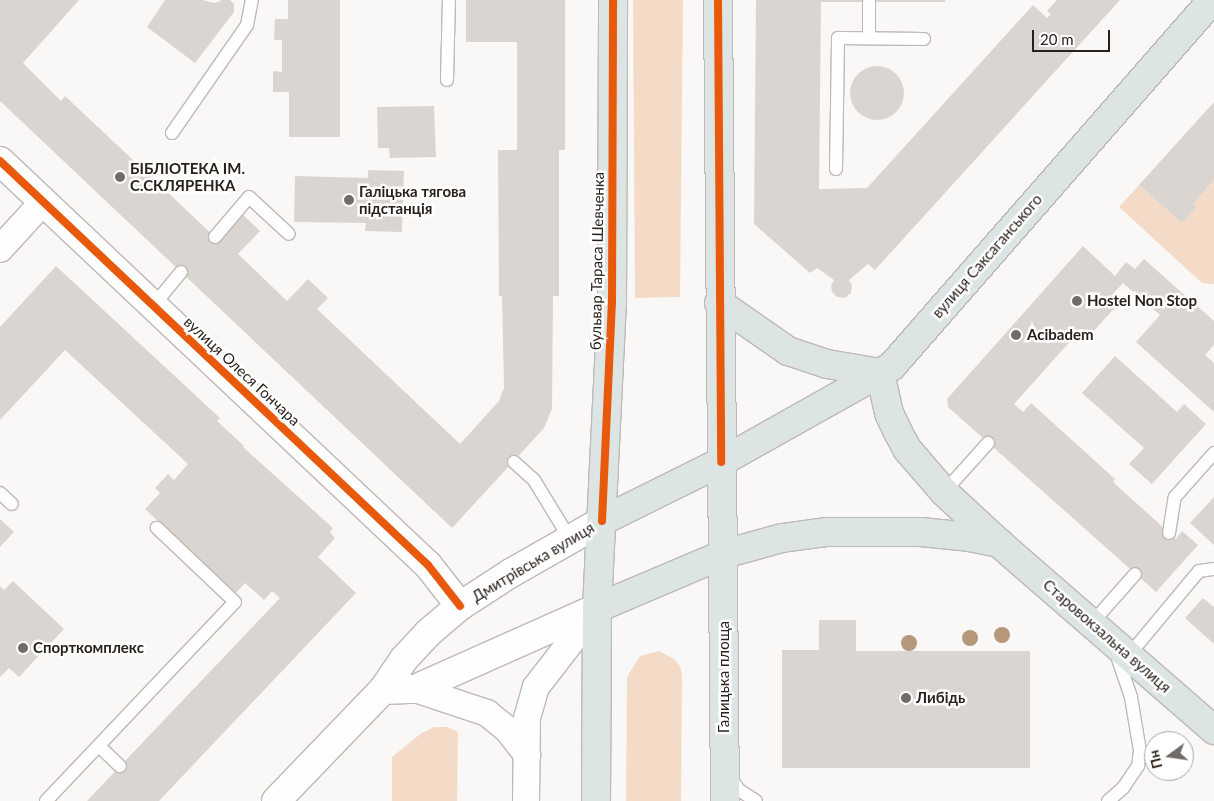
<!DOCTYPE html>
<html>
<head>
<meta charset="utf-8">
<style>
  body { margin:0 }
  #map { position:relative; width:1214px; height:801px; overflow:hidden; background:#faf8f6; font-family:Lato,sans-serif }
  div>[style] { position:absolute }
  .green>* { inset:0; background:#f4dbc8 }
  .building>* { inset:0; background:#dad5d1 }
  .round { border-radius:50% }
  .roads { filter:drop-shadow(1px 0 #beb9b5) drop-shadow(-1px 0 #beb9b5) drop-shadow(0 1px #beb9b5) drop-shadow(0 -1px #beb9b5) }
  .service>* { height:12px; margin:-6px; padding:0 6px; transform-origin:6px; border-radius:6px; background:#fefefe }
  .minor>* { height:26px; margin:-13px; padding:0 13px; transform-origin:13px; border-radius:13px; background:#fefefe }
  .tertiary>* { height:28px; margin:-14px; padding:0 14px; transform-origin:14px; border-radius:14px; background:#fefefe }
  .secondary>* { height:28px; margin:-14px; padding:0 14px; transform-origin:14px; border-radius:14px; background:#fefefe }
  .primary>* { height:28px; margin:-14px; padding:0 14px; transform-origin:14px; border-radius:14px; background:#dce4e4 }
  .cycleway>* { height:8px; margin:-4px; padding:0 4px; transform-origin:4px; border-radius:4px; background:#e8590c }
  .trees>* { width:16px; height:16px; margin:-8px; border-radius:50%; background:#b5977a }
  .dots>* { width:14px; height:14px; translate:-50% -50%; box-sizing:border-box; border:2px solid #fff; border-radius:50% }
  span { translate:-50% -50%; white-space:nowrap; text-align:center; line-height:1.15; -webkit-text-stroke:5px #fff; paint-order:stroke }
  .poi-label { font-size:15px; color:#29211b; font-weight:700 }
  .left { translate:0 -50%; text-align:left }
  .street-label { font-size:15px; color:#29211b }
  .north { position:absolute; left:1144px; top:731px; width:50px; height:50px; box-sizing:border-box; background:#fff; border:1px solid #a9a6a4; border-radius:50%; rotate:256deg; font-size:14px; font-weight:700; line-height:20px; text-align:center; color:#29211b }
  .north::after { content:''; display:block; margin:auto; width:18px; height:22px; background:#726c68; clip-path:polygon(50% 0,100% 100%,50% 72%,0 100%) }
  .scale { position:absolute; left:1032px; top:30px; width:78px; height:22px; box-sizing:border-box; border:2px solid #29211b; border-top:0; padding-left:6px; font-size:15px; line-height:18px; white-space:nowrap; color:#29211b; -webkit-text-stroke:4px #fff; paint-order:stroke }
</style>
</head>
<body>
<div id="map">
  <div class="green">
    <i style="clip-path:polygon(633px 0,683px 0,680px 297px,635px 298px)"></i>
    <i style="clip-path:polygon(1214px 180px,1214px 284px,1202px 283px,1119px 207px,1139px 185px,1182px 223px,1196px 208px,1193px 204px)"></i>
    <i style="clip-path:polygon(659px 651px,674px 659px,680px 666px,682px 675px,681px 801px,626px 801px,627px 677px,640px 656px)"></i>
    <i style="clip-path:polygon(434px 727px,448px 727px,458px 732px,457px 801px,392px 801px,392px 757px,420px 734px)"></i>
  </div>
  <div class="building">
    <i style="clip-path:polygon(0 0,79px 0,23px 63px,61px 101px,65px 96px,215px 237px,239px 211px,260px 231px,238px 254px,287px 301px,308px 279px,328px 298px,317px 309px,460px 444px,499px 401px,504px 388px,502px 296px,499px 296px,498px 150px,517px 150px,517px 42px,466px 42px,466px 0,565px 0,565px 150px,559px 150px,559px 296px,553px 296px,552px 409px,544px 428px,452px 528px,0 101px)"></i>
    <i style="clip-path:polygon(165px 0,202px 0,215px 3px,222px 0,230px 0,234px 4px,234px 12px,195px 63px,147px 27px)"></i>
    <i style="clip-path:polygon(288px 0,340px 0,340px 137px,289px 137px,289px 92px,273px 92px,273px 71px,282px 72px,282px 40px,274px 40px,275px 19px,288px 19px)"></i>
    <i style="clip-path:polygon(756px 0,945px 0,945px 2px,821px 2px,819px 189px,867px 188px,1033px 5px,1047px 18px,1051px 14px,1047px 11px,1057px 0,1120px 0,875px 270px,868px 264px,849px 280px,852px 285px,851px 293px,845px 298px,837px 297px,832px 292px,831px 286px,834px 280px,817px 268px,810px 273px,754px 224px)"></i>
    <i class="round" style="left:850px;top:66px;width:54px;height:54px"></i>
    <i style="clip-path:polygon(1214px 102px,1214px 180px,1193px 204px,1197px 207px,1182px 223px,1139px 185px)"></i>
    <i style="clip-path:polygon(434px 106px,436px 157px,390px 158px,389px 148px,378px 148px,377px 107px)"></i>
    <i style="clip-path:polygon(368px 170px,404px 171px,402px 232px,365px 231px,366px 223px,294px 222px,295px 176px,368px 178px)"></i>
    <i style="clip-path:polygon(1083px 246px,1115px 276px,1126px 262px,1135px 269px,1144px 259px,1214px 321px,1214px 345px,1205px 355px,1214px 363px,1214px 412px,1136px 342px,1160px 315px,1123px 283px,1111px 296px,1119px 303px,1083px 343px,1075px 336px,1014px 404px,1023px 412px,1031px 403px,1115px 479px,1113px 482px,1176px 539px,1182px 531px,1198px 545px,1156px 592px,948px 407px,947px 399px)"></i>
    <i style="clip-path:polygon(56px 266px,220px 418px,217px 421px,244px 446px,243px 447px,333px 528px,330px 532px,335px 538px,318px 557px,356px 593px,159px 801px,87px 801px,280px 598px,272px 591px,264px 600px,245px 583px,236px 593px,145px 509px,160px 493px,155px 488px,168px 474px,174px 480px,188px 464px,65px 350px,0 420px,0 327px)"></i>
    <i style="clip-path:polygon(1115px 356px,1177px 412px,1184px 404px,1206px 424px,1152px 484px,1129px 464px,1144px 448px,1082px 393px)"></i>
    <i style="clip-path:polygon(1214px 497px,1214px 545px,1190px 523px)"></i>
    <i style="clip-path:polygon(0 519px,14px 532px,0 547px)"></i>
    <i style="clip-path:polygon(13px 581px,64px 629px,19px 677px,9px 668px,0 677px,0 586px,4px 590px)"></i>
    <i style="clip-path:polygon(1203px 598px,1214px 607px,1214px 644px,1185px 618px)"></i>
    <i style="clip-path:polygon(819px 620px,856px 620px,856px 651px,1030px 651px,1030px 768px,782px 768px,782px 650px,819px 650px)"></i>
  </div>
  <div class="roads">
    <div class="service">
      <i style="left:869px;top:2px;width:36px;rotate:90deg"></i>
      <i style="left:447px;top:80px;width:80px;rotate:-88.6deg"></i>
      <i style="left:172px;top:133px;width:131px;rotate:-55.2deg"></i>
      <i style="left:247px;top:25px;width:25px;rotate:-79deg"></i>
      <i style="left:836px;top:169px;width:131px;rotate:-89.1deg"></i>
      <i style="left:838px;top:38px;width:86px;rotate:0.7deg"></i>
      <i style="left:215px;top:237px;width:52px;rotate:-49.6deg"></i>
      <i style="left:249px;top:197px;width:54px;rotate:42.8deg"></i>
      <i style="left:153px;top:306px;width:44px;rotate:-50.5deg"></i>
      <i style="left:514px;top:462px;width:27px;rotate:42deg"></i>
      <i style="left:534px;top:480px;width:69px;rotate:58.6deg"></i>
      <i style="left:944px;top:492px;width:66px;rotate:-48.1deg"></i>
      <i style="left:0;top:493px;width:16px;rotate:43deg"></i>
      <i style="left:1169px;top:533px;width:36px;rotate:-81deg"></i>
      <i style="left:1175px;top:497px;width:59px;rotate:-48.4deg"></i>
      <i style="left:1092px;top:623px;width:65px;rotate:-48.7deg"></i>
      <i style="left:1129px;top:655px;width:109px;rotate:-50.2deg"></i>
      <i style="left:1199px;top:571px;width:15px;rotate:-8deg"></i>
      <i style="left:99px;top:746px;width:29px;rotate:44deg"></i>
      <i style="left:729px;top:776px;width:17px;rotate:54deg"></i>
      <i style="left:739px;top:790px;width:20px;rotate:33deg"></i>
      <i style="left:46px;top:801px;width:274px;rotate:-46.5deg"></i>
      <i style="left:235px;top:602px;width:108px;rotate:-136.5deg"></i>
      <i style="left:1108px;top:801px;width:20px;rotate:-41deg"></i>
      <i style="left:1123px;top:788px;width:27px;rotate:-56deg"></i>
      <i style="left:1138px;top:766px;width:15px;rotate:-82deg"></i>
      <i style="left:1140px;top:751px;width:55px;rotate:-99.5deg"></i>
      <i style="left:1131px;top:697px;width:46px;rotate:-108.8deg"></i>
    </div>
    <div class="minor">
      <i style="left:0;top:249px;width:64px;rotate:-47.5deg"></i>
      <i style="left:415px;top:689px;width:76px;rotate:18.4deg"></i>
      <i style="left:487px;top:713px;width:26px;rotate:39deg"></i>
      <i style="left:507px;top:729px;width:33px;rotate:52deg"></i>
      <i style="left:526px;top:801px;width:83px;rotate:-89.3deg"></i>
      <i style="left:527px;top:718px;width:32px;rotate:-74deg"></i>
      <i style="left:536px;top:687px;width:100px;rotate:-52.3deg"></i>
    </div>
    <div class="tertiary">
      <i style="left:0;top:161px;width:589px;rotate:43.35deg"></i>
      <i style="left:428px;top:565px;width:52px;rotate:52deg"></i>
    </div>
    <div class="secondary">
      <i style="left:383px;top:690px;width:32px;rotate:-2deg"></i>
      <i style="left:415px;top:689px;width:199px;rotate:-24deg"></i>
      <i style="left:276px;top:801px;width:154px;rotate:-46.1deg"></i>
      <i style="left:383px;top:690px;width:37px;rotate:-56deg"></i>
      <i style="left:404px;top:659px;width:35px;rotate:-47deg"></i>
      <i style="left:428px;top:633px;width:42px;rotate:-40.2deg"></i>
      <i style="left:460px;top:606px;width:61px;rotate:-32.9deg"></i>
      <i style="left:511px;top:573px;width:105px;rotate:-29.7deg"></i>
    </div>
    <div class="primary">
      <i style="left:718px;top:0;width:801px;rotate:89.5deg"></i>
      <i style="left:719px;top:303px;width:84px;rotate:34.8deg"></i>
      <i style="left:788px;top:351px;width:41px;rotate:18.4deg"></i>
      <i style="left:827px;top:364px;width:54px;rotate:9.6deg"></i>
      <i style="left:880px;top:373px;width:41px;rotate:77.3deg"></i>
      <i style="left:889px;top:413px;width:21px;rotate:65deg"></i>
      <i style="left:898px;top:432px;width:19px;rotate:62deg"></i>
      <i style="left:907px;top:449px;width:57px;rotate:49.3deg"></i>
      <i style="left:944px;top:492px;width:75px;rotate:42.8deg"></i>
      <i style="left:999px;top:543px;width:285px;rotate:41deg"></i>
      <i style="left:602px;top:521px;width:133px;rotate:-26.4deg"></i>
      <i style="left:721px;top:462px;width:196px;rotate:-29.3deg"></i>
      <i style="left:892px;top:366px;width:486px;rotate:-48.8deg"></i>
      <i style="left:597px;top:608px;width:138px;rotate:-23deg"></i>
      <i style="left:724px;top:554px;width:60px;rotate:-15.4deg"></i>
      <i style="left:782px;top:538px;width:44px;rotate:-7.8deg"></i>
      <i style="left:826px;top:532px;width:95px"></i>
      <i style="left:921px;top:532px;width:48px;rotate:5.9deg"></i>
      <i style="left:969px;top:537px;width:31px;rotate:11deg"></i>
      <i style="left:596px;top:801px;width:193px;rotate:-89.7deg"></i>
      <i style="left:597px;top:608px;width:304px;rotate:-87.2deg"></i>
      <i style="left:612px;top:304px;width:304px;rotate:-89.8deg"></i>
    </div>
  </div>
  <div class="cycleway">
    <i style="left:718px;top:0;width:462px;rotate:89.6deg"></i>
    <i style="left:0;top:161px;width:589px;rotate:43.35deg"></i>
    <i style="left:428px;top:565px;width:52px;rotate:52deg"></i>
    <i style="left:602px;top:521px;width:217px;rotate:-87.4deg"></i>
    <i style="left:612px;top:304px;width:304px;rotate:-89.8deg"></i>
  </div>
  <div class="trees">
    <i style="left:1002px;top:635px"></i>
    <i style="left:970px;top:638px"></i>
    <i style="left:909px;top:643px"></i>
  </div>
  <div class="dots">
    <i style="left:120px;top:177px;background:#726c68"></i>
    <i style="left:349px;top:200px;background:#726c68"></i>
    <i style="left:1077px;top:301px;background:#726c68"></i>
    <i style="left:1016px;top:335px;background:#726c68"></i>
    <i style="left:23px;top:648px;background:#726c68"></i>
    <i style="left:906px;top:698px;background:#726c68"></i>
  </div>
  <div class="poi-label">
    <span class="left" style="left:130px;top:177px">БІБЛІОТЕКА ІМ.<br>С.СКЛЯРЕНКА</span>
    <span class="left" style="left:359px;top:200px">Галiцька тягова<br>пiдстанцiя</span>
    <span class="left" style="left:1087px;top:301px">Hostel Non Stop</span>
    <span class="left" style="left:1027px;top:335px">Acibadem</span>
    <span class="left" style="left:33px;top:648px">Спорткомплекс</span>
    <span class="left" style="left:916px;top:698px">Либідь</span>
  </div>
  <div class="street-label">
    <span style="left:987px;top:256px;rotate:-49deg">вулиця Саксаганського</span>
    <span style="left:597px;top:261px;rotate:-89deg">бульвар Тараса Шевченка</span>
    <span style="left:242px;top:371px;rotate:43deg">вулиця Олеся Гончара</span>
    <span style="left:533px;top:562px;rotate:-31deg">Дмитрівська вулиця</span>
    <span style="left:1107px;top:636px;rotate:41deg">Старовокзальна вулиця</span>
    <span style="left:724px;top:677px;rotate:-90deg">Галицька площа</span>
  </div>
  <div class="north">Пн</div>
  <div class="scale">20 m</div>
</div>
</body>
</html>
